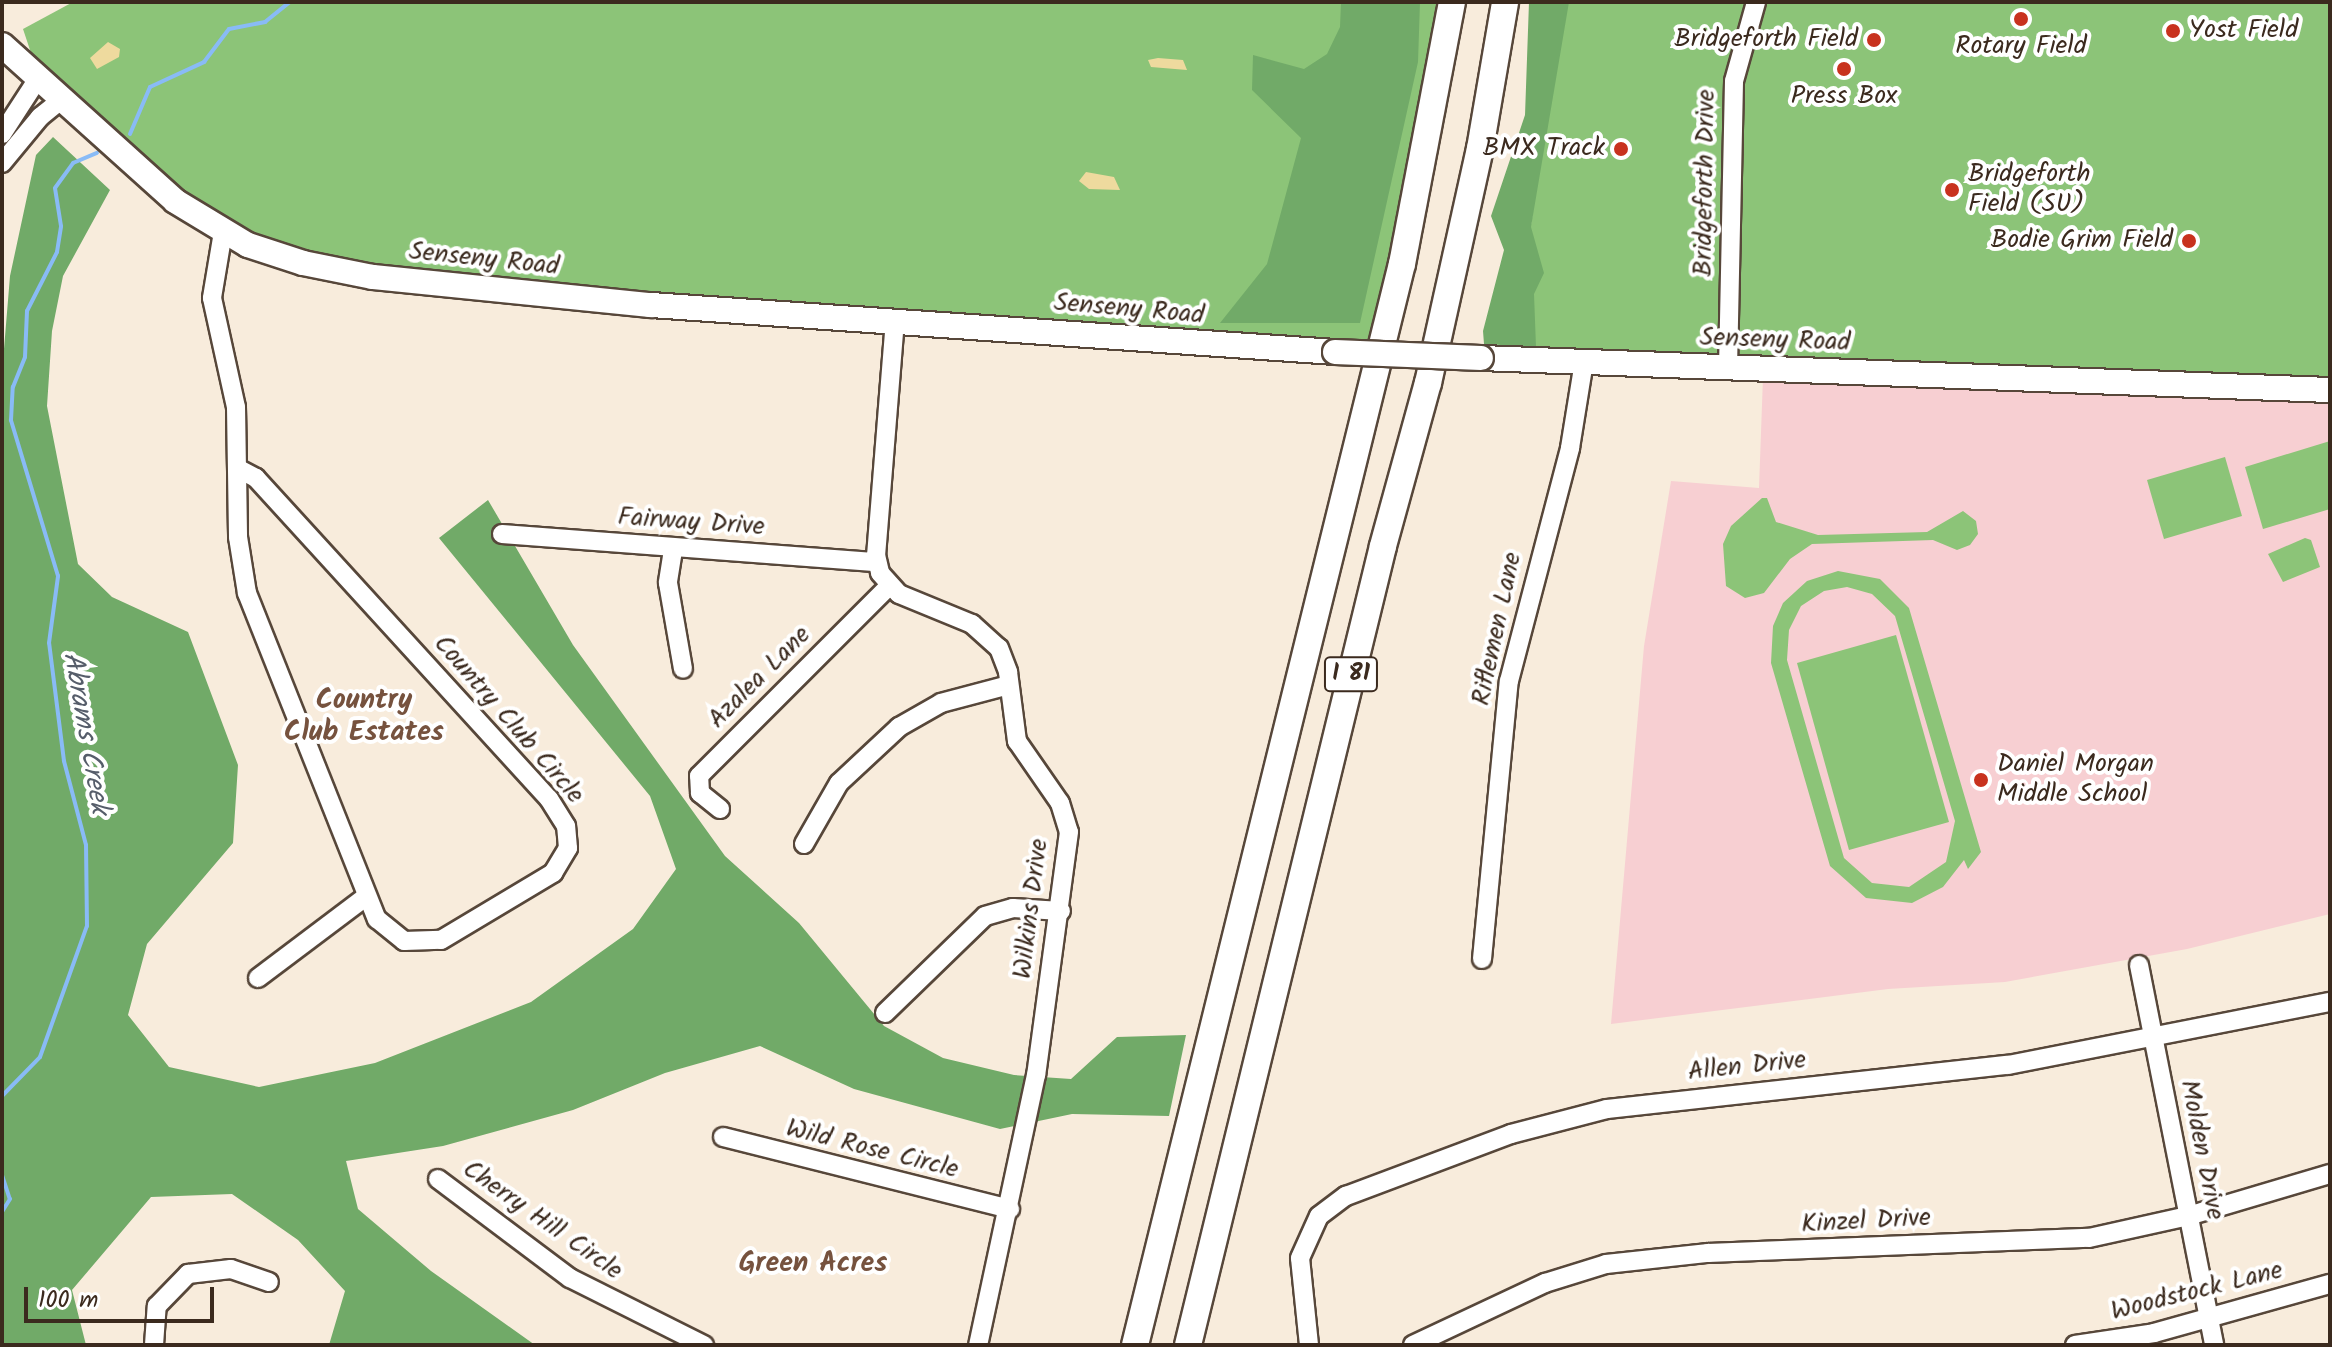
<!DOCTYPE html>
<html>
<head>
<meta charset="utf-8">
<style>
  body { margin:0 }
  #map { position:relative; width:2332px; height:1347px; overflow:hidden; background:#f8ecdc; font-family:Kalam,sans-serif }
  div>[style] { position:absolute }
  .built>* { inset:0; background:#f7cfd2 }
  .green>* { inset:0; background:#8cc478 }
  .forest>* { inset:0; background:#71aa68 }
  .sand>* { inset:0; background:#eeda9e }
  .stream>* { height:4px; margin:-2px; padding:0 2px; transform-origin:2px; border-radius:2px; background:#89bbf6 }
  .roads { filter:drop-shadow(2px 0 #57473a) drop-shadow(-2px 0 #57473a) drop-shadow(0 2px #57473a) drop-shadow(0 -2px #57473a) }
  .minor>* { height:18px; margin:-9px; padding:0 9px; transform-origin:9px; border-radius:9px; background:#fff }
  .major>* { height:24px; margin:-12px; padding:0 12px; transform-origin:12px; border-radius:12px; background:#fff }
  .highway>* { height:26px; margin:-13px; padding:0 13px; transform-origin:13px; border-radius:13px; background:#fff }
  .bridges { filter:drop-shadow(2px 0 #57473a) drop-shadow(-2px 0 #57473a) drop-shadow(0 2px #57473a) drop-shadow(0 -2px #57473a) }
  .major-bridge>* { height:24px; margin:-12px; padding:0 12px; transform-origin:12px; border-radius:12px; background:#fff }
  .dots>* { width:22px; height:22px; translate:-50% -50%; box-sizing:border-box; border:4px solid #fff; border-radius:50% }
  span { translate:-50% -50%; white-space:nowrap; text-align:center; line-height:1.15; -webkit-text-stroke:8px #fff; paint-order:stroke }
  .shield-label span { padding:2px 6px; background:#fff; border:2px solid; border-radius:6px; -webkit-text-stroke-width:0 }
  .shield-label { font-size:24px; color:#3b2a1e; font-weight:700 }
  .poi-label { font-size:26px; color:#3b2a1e }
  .left { translate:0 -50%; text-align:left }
  .right { translate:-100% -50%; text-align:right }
  .street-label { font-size:26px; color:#3b2a1e }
  .neighbourhood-label { font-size:28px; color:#76523e; font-weight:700 }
  .water-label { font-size:28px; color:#565d6a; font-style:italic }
  .frame { position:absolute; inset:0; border:4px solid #3b2a1e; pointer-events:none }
  .scale { position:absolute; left:24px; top:1287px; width:190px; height:36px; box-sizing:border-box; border:4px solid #3b2a1e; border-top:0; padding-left:10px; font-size:24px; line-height:28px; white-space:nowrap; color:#3b2a1e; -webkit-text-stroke:6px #fff; paint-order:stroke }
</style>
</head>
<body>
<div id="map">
  <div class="built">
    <i style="clip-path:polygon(1763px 377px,2330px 399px,2330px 914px,2187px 949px,2005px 982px,1888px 989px,1611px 1024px,1644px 646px,1671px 481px,1759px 488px)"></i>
  </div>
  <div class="green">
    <i style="clip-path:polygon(73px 2px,1445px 2px,1378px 353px,332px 270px,175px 201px,39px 77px,23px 29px)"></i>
    <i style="clip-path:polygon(1564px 2px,2330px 2px,2330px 378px,1513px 346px)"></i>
    <i style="clip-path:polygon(2330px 441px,2330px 509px,2263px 529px,2245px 467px)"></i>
    <i style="clip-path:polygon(2225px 457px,2242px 516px,2164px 539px,2147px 480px)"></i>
    <i style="clip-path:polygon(1762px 498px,1767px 498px,1776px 522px,1818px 535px,1927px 532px,1963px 511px,1976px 521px,1978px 534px,1970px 545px,1957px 550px,1933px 540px,1812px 544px,1790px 559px,1764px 593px,1745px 598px,1726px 586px,1723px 544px,1731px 526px)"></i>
    <i style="clip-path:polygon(2305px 538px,2311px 540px,2320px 567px,2283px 582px,2268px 554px)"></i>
    <i style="clip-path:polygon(evenodd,1838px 571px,1880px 579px,1909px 608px,1981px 852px,1968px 869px,1964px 860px,1943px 887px,1912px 903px,1866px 898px,1830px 866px,1771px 663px,1773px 626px,1783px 603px,1807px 581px,1838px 571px,1847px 587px,1872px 594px,1895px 616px,1955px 821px,1946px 862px,1909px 887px,1872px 883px,1844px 858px,1787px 660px,1789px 630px,1801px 606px,1824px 591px,1847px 587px)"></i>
    <i style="clip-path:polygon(1896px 635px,1949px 822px,1849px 850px,1797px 663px)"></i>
  </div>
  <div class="forest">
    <i style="clip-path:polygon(1341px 2px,1420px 2px,1418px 62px,1360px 323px,1220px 323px,1267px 264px,1301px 138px,1252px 90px,1253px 55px,1304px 69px,1327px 54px,1340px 27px)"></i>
    <i style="clip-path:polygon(1529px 2px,1569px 2px,1531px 227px,1544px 273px,1534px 294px,1536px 347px,1484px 344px,1483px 331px,1504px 250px,1491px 216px,1525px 115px)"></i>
    <i style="clip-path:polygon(53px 137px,110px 190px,63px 276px,52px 331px,47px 406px,78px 564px,112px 597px,188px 632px,238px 765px,233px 843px,147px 944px,128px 1015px,169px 1067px,259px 1087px,375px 1063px,531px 1002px,633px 929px,676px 869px,650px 796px,439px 538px,488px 500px,573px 645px,725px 856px,799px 923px,884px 1026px,943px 1058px,1014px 1075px,1071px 1079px,1117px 1037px,1186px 1035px,1169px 1116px,1072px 1114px,1000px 1129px,854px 1089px,760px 1046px,665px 1073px,573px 1110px,443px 1146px,346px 1161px,358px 1209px,431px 1271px,535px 1345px,329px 1345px,345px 1291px,298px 1240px,232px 1194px,151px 1197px,72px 1290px,86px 1345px,2px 1345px,2px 373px,10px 276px,36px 155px)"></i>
  </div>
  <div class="sand">
    <i style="clip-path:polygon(108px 42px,120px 49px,119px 57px,97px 69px,90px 58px)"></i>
    <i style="clip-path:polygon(1158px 58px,1183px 60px,1187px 70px,1151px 67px,1148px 60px)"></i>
    <i style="clip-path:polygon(1086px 172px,1114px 177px,1120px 190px,1089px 189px,1079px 181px)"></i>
  </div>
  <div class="stream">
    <i style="left:130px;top:134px;width:51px;rotate:-66.9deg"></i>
    <i style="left:150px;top:87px;width:60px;rotate:-24.8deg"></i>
    <i style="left:204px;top:62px;width:41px;rotate:-52.9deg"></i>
    <i style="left:229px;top:29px;width:37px;rotate:-11deg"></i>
    <i style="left:265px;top:22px;width:32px;rotate:-39deg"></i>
    <i style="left:2px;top:1096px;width:54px;rotate:-45.7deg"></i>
    <i style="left:40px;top:1057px;width:139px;rotate:-70.3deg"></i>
    <i style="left:87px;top:926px;width:81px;rotate:-90.7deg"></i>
    <i style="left:86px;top:845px;width:87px;rotate:-104.7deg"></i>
    <i style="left:64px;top:761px;width:119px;rotate:-97.2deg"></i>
    <i style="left:49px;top:643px;width:68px;rotate:-82.3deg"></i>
    <i style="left:58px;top:576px;width:163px;rotate:-106.8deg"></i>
    <i style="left:11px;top:420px;width:33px;rotate:-87deg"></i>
    <i style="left:13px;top:387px;width:32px;rotate:-68deg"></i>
    <i style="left:25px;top:357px;width:46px;rotate:-87.5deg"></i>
    <i style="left:27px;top:311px;width:66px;rotate:-63deg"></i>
    <i style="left:57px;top:252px;width:26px;rotate:-81deg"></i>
    <i style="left:61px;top:226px;width:38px;rotate:-99deg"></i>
    <i style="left:55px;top:188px;width:31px;rotate:-54deg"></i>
    <i style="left:73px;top:163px;width:26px;rotate:-23deg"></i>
    <i style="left:2px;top:1175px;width:25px;rotate:72deg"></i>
    <i style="left:10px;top:1199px;width:15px;rotate:122deg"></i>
  </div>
  <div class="roads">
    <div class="minor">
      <i style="left:2px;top:134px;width:68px;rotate:-57deg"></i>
      <i style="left:2px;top:163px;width:60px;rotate:-50.4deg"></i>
      <i style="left:40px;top:117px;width:28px;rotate:-39deg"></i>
      <i style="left:223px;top:232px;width:67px;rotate:99.5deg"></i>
      <i style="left:212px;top:298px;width:112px;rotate:77.6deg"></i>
      <i style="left:236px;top:407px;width:130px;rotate:89.1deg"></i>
      <i style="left:238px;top:537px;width:57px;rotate:80.9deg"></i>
      <i style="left:247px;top:593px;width:351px;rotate:68.3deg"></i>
      <i style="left:377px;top:919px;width:35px;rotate:39deg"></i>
      <i style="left:404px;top:941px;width:37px;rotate:-2deg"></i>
      <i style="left:441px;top:940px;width:131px;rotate:-30.9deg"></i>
      <i style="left:553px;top:873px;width:29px;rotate:-59deg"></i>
      <i style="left:568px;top:848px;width:22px;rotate:-95deg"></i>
      <i style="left:566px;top:826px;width:32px;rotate:-122deg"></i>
      <i style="left:549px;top:799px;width:435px;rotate:-132.4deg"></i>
      <i style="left:256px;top:478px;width:21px;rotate:-152deg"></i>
      <i style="left:895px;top:320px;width:236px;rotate:94.6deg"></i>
      <i style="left:876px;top:555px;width:18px;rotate:77deg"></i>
      <i style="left:880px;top:573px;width:28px;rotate:48deg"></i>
      <i style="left:899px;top:594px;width:79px;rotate:22.3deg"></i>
      <i style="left:972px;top:624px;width:36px;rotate:42deg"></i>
      <i style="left:999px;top:648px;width:26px;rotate:69deg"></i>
      <i style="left:1008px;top:672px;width:70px;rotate:82.6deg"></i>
      <i style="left:1017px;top:741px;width:75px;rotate:55.3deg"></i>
      <i style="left:1060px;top:803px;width:30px;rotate:73deg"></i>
      <i style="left:1069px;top:832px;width:245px;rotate:97.7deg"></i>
      <i style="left:1036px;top:1075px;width:276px;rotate:102.1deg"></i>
      <i style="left:1728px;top:368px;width:287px;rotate:-88.8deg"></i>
      <i style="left:1734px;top:81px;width:82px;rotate:-74.4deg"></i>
      <i style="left:502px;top:534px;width:376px;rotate:4.3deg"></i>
      <i style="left:673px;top:550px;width:33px;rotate:99deg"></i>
      <i style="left:668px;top:583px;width:87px;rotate:80.1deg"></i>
      <i style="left:720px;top:809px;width:26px;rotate:-141deg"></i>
      <i style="left:700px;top:793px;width:17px;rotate:-93deg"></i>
      <i style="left:699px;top:776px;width:269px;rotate:-45deg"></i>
      <i style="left:804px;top:844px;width:70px;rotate:-60.2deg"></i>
      <i style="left:839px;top:783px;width:82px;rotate:-43deg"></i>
      <i style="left:899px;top:727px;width:48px;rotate:-29.7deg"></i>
      <i style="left:941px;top:703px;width:70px;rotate:-14.8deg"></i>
      <i style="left:1482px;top:959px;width:279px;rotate:-84.5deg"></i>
      <i style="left:1509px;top:681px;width:241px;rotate:-75.3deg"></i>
      <i style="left:1570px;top:448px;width:87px;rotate:-80.8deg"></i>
      <i style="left:2139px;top:965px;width:387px;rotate:78.8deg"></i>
      <i style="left:258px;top:978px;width:136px;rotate:-37deg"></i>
      <i style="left:885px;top:1013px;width:139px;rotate:-44.1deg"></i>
      <i style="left:985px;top:916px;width:29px;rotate:-16deg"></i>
      <i style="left:1013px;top:908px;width:48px;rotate:3.6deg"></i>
      <i style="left:723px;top:1137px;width:296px;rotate:14.1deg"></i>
      <i style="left:438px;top:1179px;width:165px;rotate:36.9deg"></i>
      <i style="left:570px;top:1278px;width:150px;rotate:26.6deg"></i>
      <i style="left:154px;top:1345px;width:39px;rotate:-86deg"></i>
      <i style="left:157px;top:1306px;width:45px;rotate:-45.9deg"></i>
      <i style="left:188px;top:1274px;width:43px;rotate:-6.6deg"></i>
      <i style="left:231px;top:1269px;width:40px;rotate:18.9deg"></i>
      <i style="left:1309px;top:1345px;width:87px;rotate:-95.9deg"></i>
      <i style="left:1300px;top:1258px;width:46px;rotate:-65.7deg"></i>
      <i style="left:1319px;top:1216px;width:34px;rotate:-37deg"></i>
      <i style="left:1346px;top:1196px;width:176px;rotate:-20.6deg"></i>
      <i style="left:1511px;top:1134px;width:99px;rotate:-14.6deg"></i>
      <i style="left:1607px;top:1109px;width:403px;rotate:-6.3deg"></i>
      <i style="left:2008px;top:1065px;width:328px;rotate:-11.1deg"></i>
      <i style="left:1413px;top:1345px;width:146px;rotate:-25.2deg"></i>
      <i style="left:1545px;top:1283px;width:64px;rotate:-17.3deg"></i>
      <i style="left:1606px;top:1264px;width:103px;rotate:-6.2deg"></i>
      <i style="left:1708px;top:1253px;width:381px;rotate:-2.3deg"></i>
      <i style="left:2089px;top:1238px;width:101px;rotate:-12.5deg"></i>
      <i style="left:2188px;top:1216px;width:148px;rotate:-16.5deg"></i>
      <i style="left:2075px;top:1345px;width:80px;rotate:-8.6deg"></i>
      <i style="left:2154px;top:1333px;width:183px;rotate:-15.6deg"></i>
    </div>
    <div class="major">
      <i style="left:2px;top:45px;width:233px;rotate:42deg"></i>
      <i style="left:175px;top:201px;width:85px;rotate:31.1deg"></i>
      <i style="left:248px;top:245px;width:58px;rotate:18.1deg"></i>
      <i style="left:303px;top:263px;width:71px;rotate:11.3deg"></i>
      <i style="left:373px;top:277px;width:279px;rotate:5.8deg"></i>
      <i style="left:651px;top:305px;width:686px;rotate:3.93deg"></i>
      <i style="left:1481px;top:358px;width:850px;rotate:2.16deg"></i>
    </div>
    <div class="highway">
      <i style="left:1135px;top:1345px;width:1113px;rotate:-76.13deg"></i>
      <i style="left:1402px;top:264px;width:267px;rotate:-79.2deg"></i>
      <i style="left:1188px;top:1345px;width:822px;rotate:-76.28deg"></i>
      <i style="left:1383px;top:546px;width:169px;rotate:-74.6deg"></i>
      <i style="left:1428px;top:383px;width:240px;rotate:-77.5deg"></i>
      <i style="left:1480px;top:149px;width:149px;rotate:-80.3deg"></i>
    </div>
  </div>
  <div class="bridges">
    <div class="major-bridge">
      <i style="left:1335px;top:352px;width:146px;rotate:2.4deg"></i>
    </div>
  </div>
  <div class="dots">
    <i style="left:2021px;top:19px;background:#c8321e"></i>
    <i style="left:2173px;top:31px;background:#c8321e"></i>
    <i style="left:1874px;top:40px;background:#c8321e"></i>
    <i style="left:1844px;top:69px;background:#c8321e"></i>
    <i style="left:1621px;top:149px;background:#c8321e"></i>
    <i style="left:1952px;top:190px;background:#c8321e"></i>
    <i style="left:2189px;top:241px;background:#c8321e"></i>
    <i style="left:1981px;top:780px;background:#c8321e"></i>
  </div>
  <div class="shield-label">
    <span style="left:1351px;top:674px">I 81</span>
  </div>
  <div class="poi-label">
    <span class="left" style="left:2189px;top:31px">Yost Field</span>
    <span class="right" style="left:1858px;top:40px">Bridgeforth Field</span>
    <span style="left:2021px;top:47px">Rotary Field</span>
    <span style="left:1844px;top:97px">Press Box</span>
    <span class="right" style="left:1605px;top:149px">BMX Track</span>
    <span class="left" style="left:1968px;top:190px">Bridgeforth<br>Field (SU)</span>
    <span class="right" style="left:2173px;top:241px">Bodie Grim Field</span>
    <span class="left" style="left:1997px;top:780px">Daniel Morgan<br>Middle School</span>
  </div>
  <div class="street-label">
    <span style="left:1706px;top:183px;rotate:-89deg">Bridgeforth Drive</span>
    <span style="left:484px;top:260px;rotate:6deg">Senseny Road</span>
    <span style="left:1129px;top:310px;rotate:5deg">Senseny Road</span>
    <span style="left:1775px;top:341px;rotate:2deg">Senseny Road</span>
    <span style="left:691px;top:523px;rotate:4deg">Fairway Drive</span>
    <span style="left:1498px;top:629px;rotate:-78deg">Riflemen Lane</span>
    <span style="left:760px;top:678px;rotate:-45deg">Azalea Lane</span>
    <span style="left:508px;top:720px;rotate:49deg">Country Club Circle</span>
    <span style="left:1032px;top:909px;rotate:-83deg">Wilkins Drive</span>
    <span style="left:1747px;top:1067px;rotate:-6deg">Allen Drive</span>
    <span style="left:872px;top:1150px;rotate:14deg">Wild Rose Circle</span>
    <span style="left:2201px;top:1150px;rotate:79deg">Molden Drive</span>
    <span style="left:542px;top:1221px;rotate:35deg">Cherry Hill Circle</span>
    <span style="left:1866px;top:1222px;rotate:-3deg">Kinzel Drive</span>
    <span style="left:2197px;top:1292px;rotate:-14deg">Woodstock Lane</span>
  </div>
  <div class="neighbourhood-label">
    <span style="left:364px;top:717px">Country<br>Club Estates</span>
    <span style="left:813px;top:1264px">Green Acres</span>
  </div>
  <div class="water-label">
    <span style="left:85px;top:733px;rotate:80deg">Abrams Creek</span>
  </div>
  <div class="frame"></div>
  <div class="scale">100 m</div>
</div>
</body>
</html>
